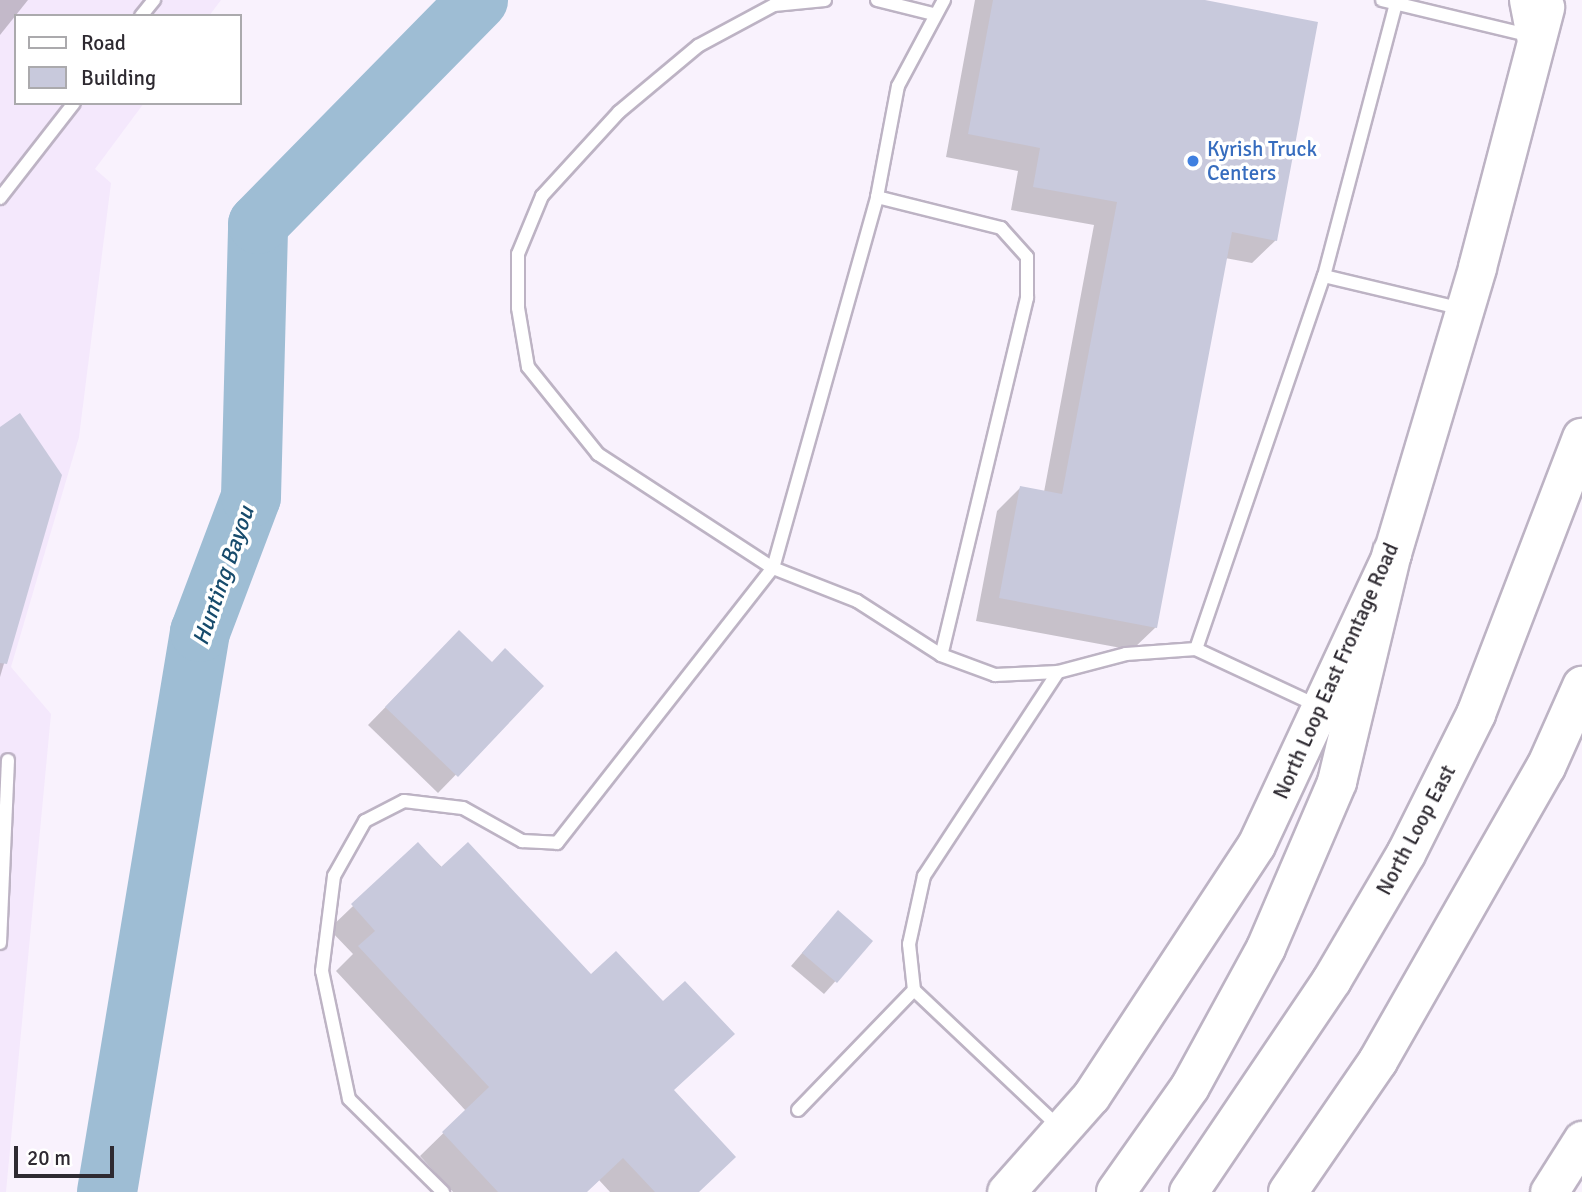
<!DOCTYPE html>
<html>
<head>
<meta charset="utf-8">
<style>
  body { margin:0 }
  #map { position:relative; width:1582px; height:1192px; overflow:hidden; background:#f9f2fd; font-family:Signika,sans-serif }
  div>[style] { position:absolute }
  .built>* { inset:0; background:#f4e8fc }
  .shadow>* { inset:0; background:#0003 }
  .river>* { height:60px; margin:-30px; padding:0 30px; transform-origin:30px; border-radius:30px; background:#9ebdd4 }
  .building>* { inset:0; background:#c8c9dc }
  .roads { filter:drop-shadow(2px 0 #bdb3c4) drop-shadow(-2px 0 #bdb3c4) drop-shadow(0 2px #bdb3c4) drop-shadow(0 -2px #bdb3c4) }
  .lane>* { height:12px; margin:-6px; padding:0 6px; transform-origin:6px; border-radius:6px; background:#fff }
  .secondary>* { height:37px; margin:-18.5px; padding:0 18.5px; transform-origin:18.5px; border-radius:18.5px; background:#fff }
  .primary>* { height:38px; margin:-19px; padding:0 19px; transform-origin:19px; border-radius:19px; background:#fff }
  .highway>* { height:38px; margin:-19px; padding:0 19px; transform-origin:19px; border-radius:19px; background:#fff }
  .dots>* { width:19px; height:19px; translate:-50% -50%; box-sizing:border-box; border:4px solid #fff; border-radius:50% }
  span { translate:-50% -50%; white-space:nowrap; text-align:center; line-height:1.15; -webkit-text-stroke:7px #fff; paint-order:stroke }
  .shop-label { font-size:21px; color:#366cbe }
  .left { translate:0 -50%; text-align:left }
  .street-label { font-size:21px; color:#2e2a31 }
  .water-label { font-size:23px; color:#174b6c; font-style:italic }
  .legend { position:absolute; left:14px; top:14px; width:228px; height:91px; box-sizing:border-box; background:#fff; border:2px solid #abaaad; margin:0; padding:9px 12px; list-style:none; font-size:21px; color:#2e2a31 }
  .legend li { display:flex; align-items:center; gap:14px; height:35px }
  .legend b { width:35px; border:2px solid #abaaad }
  .scale { position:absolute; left:14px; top:1146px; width:100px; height:32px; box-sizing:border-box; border:4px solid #2e2a31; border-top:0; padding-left:9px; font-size:21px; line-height:24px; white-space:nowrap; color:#2e2a31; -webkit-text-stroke:5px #fff; paint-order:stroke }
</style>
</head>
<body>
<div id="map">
  <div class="built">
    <i style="clip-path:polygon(0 0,221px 0,209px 16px,16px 16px,16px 103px,144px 103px,95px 169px,111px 183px,79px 437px,11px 667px,51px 714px,6px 1192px,0 1192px)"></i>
  </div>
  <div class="shadow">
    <i style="clip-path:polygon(0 0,28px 0,0 35px)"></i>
    <i style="clip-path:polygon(975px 0,1196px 0,1276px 240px,1252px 263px,1225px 258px,1156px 627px,1132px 650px,976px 621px,997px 511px,1020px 488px,1044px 492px,1094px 225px,1011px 210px,1018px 171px,946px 157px)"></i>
    <i style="clip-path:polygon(0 429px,60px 475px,0 677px)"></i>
    <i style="clip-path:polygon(441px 650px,492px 664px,542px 686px,438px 793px,368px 725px)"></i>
    <i style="clip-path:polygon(418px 844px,673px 1091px,698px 1192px,610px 1192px,599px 1180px,586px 1192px,453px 1192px,420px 1156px,466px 1111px,336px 971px,353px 954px,329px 929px)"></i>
    <i style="clip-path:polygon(826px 925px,871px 941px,824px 994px,791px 966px)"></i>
  </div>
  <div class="river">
    <i style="left:107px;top:1192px;width:568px;rotate:-80.57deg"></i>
    <i style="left:200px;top:632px;width:144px;rotate:-69.3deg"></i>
    <i style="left:251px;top:497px;width:273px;rotate:-88.5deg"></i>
    <i style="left:258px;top:224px;width:314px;rotate:-45.5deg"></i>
  </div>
  <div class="building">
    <i style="clip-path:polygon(993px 0,1205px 0,1318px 22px,1277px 241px,1232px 232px,1157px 628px,999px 598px,1020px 486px,1062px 494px,1117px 202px,1033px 187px,1040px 148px,968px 134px)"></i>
    <i style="clip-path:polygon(20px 413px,62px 475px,7px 664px,0 663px,0 427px)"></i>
    <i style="clip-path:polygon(459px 630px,492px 662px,505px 648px,544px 686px,458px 777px,385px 707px)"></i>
    <i style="clip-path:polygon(418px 842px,441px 867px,468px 842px,591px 974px,616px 951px,663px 1001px,685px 981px,735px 1034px,674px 1090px,736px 1157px,699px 1192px,655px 1192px,623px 1158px,587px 1192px,498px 1192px,442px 1132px,489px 1087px,358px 946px,375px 931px,351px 904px)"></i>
    <i style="clip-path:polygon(838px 910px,873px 941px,837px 983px,802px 953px)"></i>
  </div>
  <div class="roads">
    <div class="lane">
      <i style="left:825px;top:0;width:51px;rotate:174.4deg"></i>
      <i style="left:774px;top:5px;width:86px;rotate:151.7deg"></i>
      <i style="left:698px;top:46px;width:103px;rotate:140.1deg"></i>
      <i style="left:619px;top:112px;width:114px;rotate:132.5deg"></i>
      <i style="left:542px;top:196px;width:63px;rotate:112.5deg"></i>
      <i style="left:518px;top:254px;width:54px;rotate:90deg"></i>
      <i style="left:518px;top:308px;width:60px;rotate:80.4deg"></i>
      <i style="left:528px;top:367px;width:112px;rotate:51.2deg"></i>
      <i style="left:598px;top:454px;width:209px;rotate:33.1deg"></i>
      <i style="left:773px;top:568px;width:90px;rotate:21.4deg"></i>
      <i style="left:857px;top:601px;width:100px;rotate:32.7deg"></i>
      <i style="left:941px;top:655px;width:58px;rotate:20.3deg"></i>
      <i style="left:995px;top:675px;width:63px;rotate:-2.7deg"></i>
      <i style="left:1058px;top:672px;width:70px;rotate:-14.8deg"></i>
      <i style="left:1126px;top:654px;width:70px;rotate:-4.1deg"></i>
      <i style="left:877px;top:0;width:58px;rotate:14deg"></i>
      <i style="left:1382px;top:0;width:154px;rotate:13.5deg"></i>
      <i style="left:141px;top:16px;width:21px;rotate:-51deg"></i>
      <i style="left:877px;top:197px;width:128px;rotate:14deg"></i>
      <i style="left:1001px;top:228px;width:39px;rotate:48deg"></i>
      <i style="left:1027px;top:257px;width:41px;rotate:90deg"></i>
      <i style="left:1027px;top:298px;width:367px;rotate:103.5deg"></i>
      <i style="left:0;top:198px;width:120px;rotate:-52.1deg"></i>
      <i style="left:1324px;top:276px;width:143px;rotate:13.4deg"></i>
      <i style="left:1058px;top:672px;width:244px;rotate:123.3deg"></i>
      <i style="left:924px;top:876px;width:70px;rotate:102.4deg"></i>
      <i style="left:909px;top:944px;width:46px;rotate:83.8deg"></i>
      <i style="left:914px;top:990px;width:199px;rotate:43.4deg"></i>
      <i style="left:1318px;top:706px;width:135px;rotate:-155deg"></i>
      <i style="left:1196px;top:649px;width:394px;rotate:-71.1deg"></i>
      <i style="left:1324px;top:276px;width:285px;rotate:-75.2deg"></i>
      <i style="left:0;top:943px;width:183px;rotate:-87.5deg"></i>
      <i style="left:798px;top:1110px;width:167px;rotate:-46deg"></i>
      <i style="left:443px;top:1192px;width:132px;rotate:-135.3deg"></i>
      <i style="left:349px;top:1099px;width:131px;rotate:-101.9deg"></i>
      <i style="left:322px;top:971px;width:96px;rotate:-82.8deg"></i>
      <i style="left:334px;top:876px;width:63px;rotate:-60.6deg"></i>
      <i style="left:365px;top:821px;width:44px;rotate:-27.1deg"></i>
      <i style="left:404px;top:801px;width:59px;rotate:6.8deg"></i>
      <i style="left:463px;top:808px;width:68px;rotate:29.2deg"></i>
      <i style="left:522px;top:841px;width:35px;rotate:3deg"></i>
      <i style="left:557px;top:843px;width:350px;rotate:-51.9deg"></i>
      <i style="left:773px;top:568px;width:385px;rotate:-74.3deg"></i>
      <i style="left:877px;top:197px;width:113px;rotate:-79.3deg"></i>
      <i style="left:898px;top:86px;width:98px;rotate:-61.9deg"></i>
    </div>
    <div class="secondary">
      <i style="left:1006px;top:1192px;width:128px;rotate:-48.5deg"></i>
      <i style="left:1091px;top:1096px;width:300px;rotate:-56.7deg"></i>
      <i style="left:1256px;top:845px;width:322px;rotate:-65deg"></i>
      <i style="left:1392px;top:553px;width:298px;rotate:-73.4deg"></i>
      <i style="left:1477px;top:267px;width:269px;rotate:-75.3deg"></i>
      <i style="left:1549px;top:1192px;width:62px;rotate:-57.6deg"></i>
    </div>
    <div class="primary">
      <i style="left:1529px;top:0;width:37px;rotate:79deg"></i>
    </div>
    <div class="highway">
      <i style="left:1116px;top:1192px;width:128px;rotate:-54.8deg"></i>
      <i style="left:1190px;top:1087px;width:158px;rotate:-61.3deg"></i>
      <i style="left:1266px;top:948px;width:181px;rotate:-66.8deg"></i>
      <i style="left:1337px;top:782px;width:236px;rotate:-76.5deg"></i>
      <i style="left:1189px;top:1192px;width:256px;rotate:-56deg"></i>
      <i style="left:1332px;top:980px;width:146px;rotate:-59.6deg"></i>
      <i style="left:1406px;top:854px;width:157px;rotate:-63.4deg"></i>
      <i style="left:1476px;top:714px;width:296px;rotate:-69deg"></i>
      <i style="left:1288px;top:1192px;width:159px;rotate:-55.5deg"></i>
      <i style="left:1378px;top:1061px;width:339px;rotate:-60.3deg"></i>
      <i style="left:1546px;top:767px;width:89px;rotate:-66deg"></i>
    </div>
  </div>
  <div class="dots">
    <i style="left:1193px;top:161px;background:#3f7fe0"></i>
  </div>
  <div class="shop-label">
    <span class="left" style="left:1207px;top:161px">Kyrish Truck<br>Centers</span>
  </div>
  <div class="street-label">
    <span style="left:1336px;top:671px;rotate:-66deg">North Loop East Frontage Road</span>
    <span style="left:1416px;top:830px;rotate:-62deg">North Loop East</span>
  </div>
  <div class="water-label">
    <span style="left:224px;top:576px;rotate:-71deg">Hunting Bayou</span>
  </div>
  <ul class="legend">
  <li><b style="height:9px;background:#fff"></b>Road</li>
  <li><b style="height:19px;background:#c8c9dc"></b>Building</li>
  </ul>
  <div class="scale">20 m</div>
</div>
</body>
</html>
